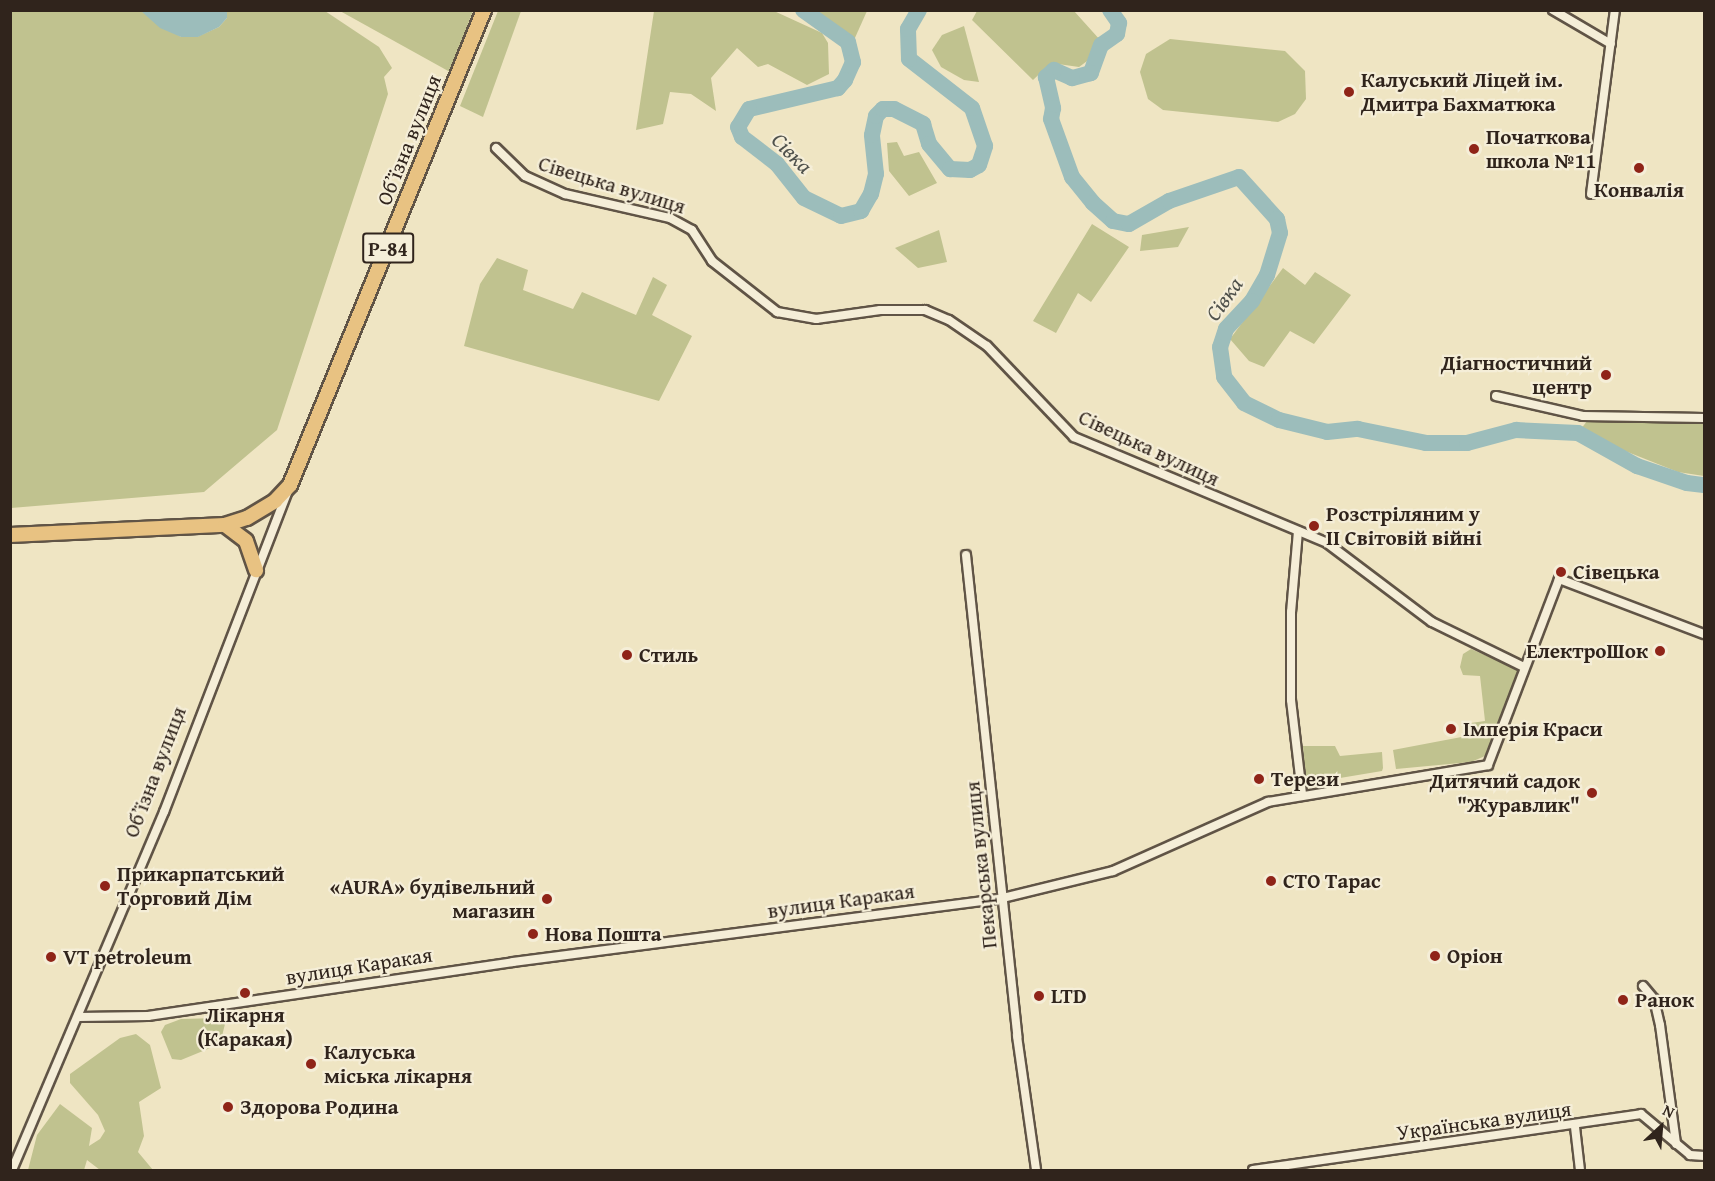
<!DOCTYPE html>
<html>
<head>
<meta charset="utf-8">
<style>
  body { margin:0 }
  #map { position:relative; width:1715px; height:1181px; overflow:hidden; background:#efe5c3; font-family:"Gentium Book Plus",serif }
  div>[style] { position:absolute }
  .green>* { inset:0; background:#c0c28f }
  .water>* { inset:0; background:#9cbdbb }
  .river>* { height:16px; margin:-8px; padding:0 8px; transform-origin:8px; border-radius:8px; background:#9cbdbb }
  .roads { filter:drop-shadow(2px 0 #605446) drop-shadow(-2px 0 #605446) drop-shadow(0 2px #605446) drop-shadow(0 -2px #605446) }
  .minor>* { height:8px; margin:-4px; padding:0 4px; transform-origin:4px; border-radius:4px; background:#f5eed8 }
  .primary>* { height:14px; margin:-7px; padding:0 7px; transform-origin:7px; border-radius:7px; background:#e8c282 }
  .dots>* { width:16px; height:16px; translate:-50% -50%; box-sizing:border-box; border:3px solid #f5eed8; border-radius:50% }
  span { translate:-50% -50%; white-space:nowrap; text-align:center; line-height:1.15; -webkit-text-stroke:4.5px #f5eed8; paint-order:stroke }
  .shield-label span { padding:2px 4px; background:#f5eed8; border:2px solid; border-radius:4px; -webkit-text-stroke-width:0 }
  .shield-label { font-size:20px; color:#30241c; font-weight:700 }
  .poi-label { font-size:21px; color:#30241c; font-weight:700 }
  .left { translate:0 -50%; text-align:left }
  .right { translate:-100% -50%; text-align:right }
  .street-label { font-size:21px; color:#30241c }
  .water-label { font-size:22px; color:#50524c; font-style:italic }
  .frame { position:absolute; inset:0; border:12px solid #30241c; pointer-events:none }
  .north { position:absolute; left:1631px; top:1097px; width:60px; height:60px; -webkit-text-stroke:4px #f5eed8; paint-order:stroke; rotate:26deg; font-size:16px; font-weight:700; line-height:24px; text-align:center; color:#30241c }
  .north::after { content:''; display:block; margin:auto; width:21px; height:27px; background:#30241c; clip-path:polygon(50% 0,100% 100%,50% 72%,0 100%) }
</style>
</head>
<body>
<div id="map">
  <div class="green">
    <i style="clip-path:polygon(11px 11px,141px 11px,181px 37px,197px 37px,219px 27px,227px 18px,227px 11px,325px 11px,379px 47px,392px 68px,384px 77px,388px 94px,277px 430px,204px 492px,11px 508px)"></i>
    <i style="clip-path:polygon(340px 11px,473px 11px,450px 72px)"></i>
    <i style="clip-path:polygon(498px 11px,521px 11px,483px 117px,460px 106px)"></i>
    <i style="clip-path:polygon(654px 11px,774px 11px,822px 33px,828px 43px,829px 74px,807px 85px,768px 64px,758px 67px,737px 48px,711px 78px,716px 111px,691px 94px,670px 92px,663px 124px,636px 130px)"></i>
    <i style="clip-path:polygon(810px 11px,867px 11px,854px 40px)"></i>
    <i style="clip-path:polygon(977px 11px,1074px 11px,1101px 41px,1094px 56px,1079px 67px,1051px 63px,1033px 80px,972px 20px)"></i>
    <i style="clip-path:polygon(964px 26px,979px 82px,964px 80px,941px 67px,932px 50px,942px 35px)"></i>
    <i style="clip-path:polygon(1170px 39px,1285px 51px,1305px 71px,1306px 99px,1295px 114px,1278px 122px,1163px 110px,1148px 99px,1140px 72px,1146px 54px)"></i>
    <i style="clip-path:polygon(897px 142px,904px 156px,919px 152px,937px 183px,909px 196px,889px 171px,887px 143px)"></i>
    <i style="clip-path:polygon(1092px 224px,1129px 247px,1091px 302px,1078px 293px,1056px 333px,1033px 321px)"></i>
    <i style="clip-path:polygon(1189px 227px,1178px 247px,1140px 251px,1142px 235px)"></i>
    <i style="clip-path:polygon(939px 230px,947px 262px,918px 268px,895px 248px)"></i>
    <i style="clip-path:polygon(497px 258px,528px 270px,523px 290px,573px 309px,582px 292px,636px 315px,653px 277px,667px 285px,652px 315px,692px 336px,659px 401px,464px 346px,480px 284px)"></i>
    <i style="clip-path:polygon(1283px 268px,1305px 285px,1315px 272px,1351px 295px,1314px 344px,1290px 331px,1264px 367px,1249px 361px,1230px 339px)"></i>
    <i style="clip-path:polygon(1587px 421px,1704px 423px,1704px 476px,1678px 472px,1615px 447px,1581px 429px)"></i>
    <i style="clip-path:polygon(1471px 649px,1519px 670px,1485px 756px,1471px 762px,1396px 769px,1393px 750px,1472px 735px,1471px 723px,1485px 721px,1480px 676px,1463px 675px,1460px 667px,1463px 654px)"></i>
    <i style="clip-path:polygon(1303px 746px,1335px 746px,1340px 756px,1382px 752px,1383px 768px,1382px 771px,1316px 782px,1305px 777px)"></i>
    <i style="clip-path:polygon(218px 1018px,226px 1020px,220px 1044px,181px 1060px,172px 1059px,161px 1032px,165px 1025px,181px 1019px)"></i>
    <i style="clip-path:polygon(136px 1034px,150px 1045px,161px 1088px,139px 1102px,144px 1136px,138px 1152px,153px 1170px,100px 1170px,87px 1160px,84px 1170px,28px 1170px,37px 1135px,60px 1104px,92px 1128px,89px 1146px,100px 1139px,105px 1131px,98px 1115px,70px 1083px,70px 1074px,120px 1038px)"></i>
  </div>
  <div class="water">
    <i style="clip-path:polygon(141px 11px,227px 11px,227px 18px,219px 27px,198px 37px,181px 37px,160px 28px)"></i>
  </div>
  <div class="river">
    <i style="left:803px;top:10px;width:55px;rotate:35.4deg"></i>
    <i style="left:848px;top:42px;width:21px;rotate:76deg"></i>
    <i style="left:853px;top:62px;width:20px;rotate:114deg"></i>
    <i style="left:845px;top:80px;width:11px;rotate:131deg"></i>
    <i style="left:838px;top:88px;width:91px;rotate:166.7deg"></i>
    <i style="left:749px;top:109px;width:21px;rotate:121deg"></i>
    <i style="left:738px;top:127px;width:11px;rotate:68deg"></i>
    <i style="left:742px;top:137px;width:44px;rotate:37.6deg"></i>
    <i style="left:777px;top:164px;width:43px;rotate:51.5deg"></i>
    <i style="left:804px;top:198px;width:41px;rotate:25.9deg"></i>
    <i style="left:841px;top:216px;width:21px;rotate:-14deg"></i>
    <i style="left:861px;top:211px;width:20px;rotate:-60deg"></i>
    <i style="left:871px;top:194px;width:21px;rotate:-76deg"></i>
    <i style="left:876px;top:174px;width:39px;rotate:-96deg"></i>
    <i style="left:872px;top:135px;width:19px;rotate:-78deg"></i>
    <i style="left:876px;top:116px;width:10px;rotate:-45deg"></i>
    <i style="left:883px;top:109px;width:11px"></i>
    <i style="left:894px;top:109px;width:33px;rotate:27deg"></i>
    <i style="left:923px;top:124px;width:21px;rotate:73deg"></i>
    <i style="left:929px;top:144px;width:33px;rotate:50deg"></i>
    <i style="left:950px;top:169px;width:20px;rotate:3deg"></i>
    <i style="left:970px;top:170px;width:10px;rotate:-29deg"></i>
    <i style="left:979px;top:165px;width:20px;rotate:-72deg"></i>
    <i style="left:985px;top:146px;width:40px;rotate:-108.9deg"></i>
    <i style="left:972px;top:108px;width:80px;rotate:-142.1deg"></i>
    <i style="left:909px;top:59px;width:30px;rotate:-92deg"></i>
    <i style="left:908px;top:29px;width:22px;rotate:-60deg"></i>
    <i style="left:1110px;top:10px;width:16px;rotate:55deg"></i>
    <i style="left:1119px;top:23px;width:11px;rotate:100deg"></i>
    <i style="left:1117px;top:34px;width:19px;rotate:145deg"></i>
    <i style="left:1101px;top:45px;width:30px;rotate:110deg"></i>
    <i style="left:1091px;top:73px;width:20px;rotate:165deg"></i>
    <i style="left:1072px;top:78px;width:20px;rotate:-156deg"></i>
    <i style="left:1054px;top:70px;width:11px;rotate:139deg"></i>
    <i style="left:1046px;top:77px;width:32px;rotate:77deg"></i>
    <i style="left:1053px;top:108px;width:11px;rotate:100deg"></i>
    <i style="left:1051px;top:119px;width:62px;rotate:70.1deg"></i>
    <i style="left:1072px;top:177px;width:33px;rotate:51deg"></i>
    <i style="left:1093px;top:203px;width:27px;rotate:42deg"></i>
    <i style="left:1113px;top:221px;width:16px;rotate:11deg"></i>
    <i style="left:1129px;top:224px;width:46px;rotate:-29.9deg"></i>
    <i style="left:1169px;top:201px;width:74px;rotate:-18.9deg"></i>
    <i style="left:1239px;top:177px;width:57px;rotate:47.9deg"></i>
    <i style="left:1277px;top:219px;width:14px;rotate:78deg"></i>
    <i style="left:1280px;top:233px;width:44px;rotate:107.2deg"></i>
    <i style="left:1267px;top:275px;width:30px;rotate:120deg"></i>
    <i style="left:1252px;top:301px;width:38px;rotate:133deg"></i>
    <i style="left:1226px;top:329px;width:19px;rotate:108deg"></i>
    <i style="left:1220px;top:347px;width:30px;rotate:82deg"></i>
    <i style="left:1224px;top:377px;width:33px;rotate:52deg"></i>
    <i style="left:1244px;top:403px;width:39px;rotate:26deg"></i>
    <i style="left:1279px;top:420px;width:49px;rotate:14deg"></i>
    <i style="left:1327px;top:432px;width:31px;rotate:-6deg"></i>
    <i style="left:1358px;top:429px;width:69px;rotate:11.6deg"></i>
    <i style="left:1426px;top:443px;width:41px"></i>
    <i style="left:1467px;top:443px;width:51px;rotate:-14.9deg"></i>
    <i style="left:1516px;top:430px;width:62px;rotate:2.8deg"></i>
    <i style="left:1578px;top:433px;width:68px;rotate:29.2deg"></i>
    <i style="left:1637px;top:466px;width:53px;rotate:18.8deg"></i>
    <i style="left:1687px;top:483px;width:17px;rotate:7deg"></i>
  </div>
  <div class="roads">
    <div class="minor">
      <i style="left:1553px;top:10px;width:67px;rotate:30.4deg"></i>
      <i style="left:496px;top:148px;width:40px;rotate:44deg"></i>
      <i style="left:525px;top:176px;width:44px;rotate:24.2deg"></i>
      <i style="left:565px;top:194px;width:108px;rotate:12.9deg"></i>
      <i style="left:670px;top:218px;width:25px;rotate:29deg"></i>
      <i style="left:692px;top:230px;width:37px;rotate:57deg"></i>
      <i style="left:712px;top:261px;width:83px;rotate:38.1deg"></i>
      <i style="left:777px;top:312px;width:40px;rotate:10deg"></i>
      <i style="left:816px;top:319px;width:65px;rotate:-8deg"></i>
      <i style="left:880px;top:310px;width:45px"></i>
      <i style="left:925px;top:310px;width:26px;rotate:23deg"></i>
      <i style="left:949px;top:320px;width:46px;rotate:34.4deg"></i>
      <i style="left:987px;top:346px;width:126px;rotate:46.3deg"></i>
      <i style="left:1074px;top:437px;width:274px;rotate:22.7deg"></i>
      <i style="left:1327px;top:543px;width:131px;rotate:37deg"></i>
      <i style="left:1432px;top:622px;width:102px;rotate:26.1deg"></i>
      <i style="left:1591px;top:194px;width:186px;rotate:-82.6deg"></i>
      <i style="left:1496px;top:396px;width:89px;rotate:12.9deg"></i>
      <i style="left:1583px;top:416px;width:121px;rotate:0.9deg"></i>
      <i style="left:1298px;top:531px;width:81px;rotate:94.9deg"></i>
      <i style="left:1291px;top:612px;width:88px;rotate:90deg"></i>
      <i style="left:1291px;top:700px;width:94px;rotate:83.3deg"></i>
      <i style="left:966px;top:555px;width:484px;rotate:83.9deg"></i>
      <i style="left:1017px;top:1036px;width:135px;rotate:81.9deg"></i>
      <i style="left:1643px;top:986px;width:17px;rotate:50deg"></i>
      <i style="left:1654px;top:999px;width:27px;rotate:77deg"></i>
      <i style="left:1660px;top:1025px;width:120px;rotate:82.3deg"></i>
      <i style="left:79px;top:1017px;width:69px;rotate:-0.8deg"></i>
      <i style="left:148px;top:1016px;width:369px;rotate:-8.4deg"></i>
      <i style="left:513px;top:962px;width:494px;rotate:-7.4deg"></i>
      <i style="left:1003px;top:898px;width:113px;rotate:-13.8deg"></i>
      <i style="left:1113px;top:871px;width:170px;rotate:-24deg"></i>
      <i style="left:1268px;top:802px;width:223px;rotate:-9.5deg"></i>
      <i style="left:1488px;top:765px;width:199px;rotate:-69.1deg"></i>
      <i style="left:1559px;top:579px;width:155px;rotate:20.8deg"></i>
      <i style="left:1575px;top:1127px;width:43px;rotate:83.4deg"></i>
      <i style="left:12px;top:1170px;width:389px;rotate:-67deg"></i>
      <i style="left:164px;top:812px;width:344px;rotate:-68.9deg"></i>
      <i style="left:1253px;top:1170px;width:392px;rotate:-8.2deg"></i>
      <i style="left:1641px;top:1114px;width:64px;rotate:39.9deg"></i>
      <i style="left:1690px;top:1155px;width:14px;rotate:4deg"></i>
    </div>
    <div class="primary">
      <i style="left:225px;top:525px;width:26px;rotate:37deg"></i>
      <i style="left:246px;top:541px;width:31px;rotate:71deg"></i>
      <i style="left:10px;top:535px;width:215px;rotate:-2.7deg"></i>
      <i style="left:225px;top:525px;width:23px;rotate:-18deg"></i>
      <i style="left:247px;top:518px;width:33px;rotate:-31deg"></i>
      <i style="left:275px;top:501px;width:22px;rotate:-47deg"></i>
      <i style="left:290px;top:485px;width:513px;rotate:-67.78deg"></i>
    </div>
  </div>
  <div class="dots">
    <i style="left:1349px;top:92px;background:#8f2418"></i>
    <i style="left:1474px;top:149px;background:#8f2418"></i>
    <i style="left:1639px;top:168px;background:#8f2418"></i>
    <i style="left:1606px;top:375px;background:#8f2418"></i>
    <i style="left:1314px;top:526px;background:#8f2418"></i>
    <i style="left:1561px;top:572px;background:#8f2418"></i>
    <i style="left:1660px;top:651px;background:#8f2418"></i>
    <i style="left:627px;top:655px;background:#8f2418"></i>
    <i style="left:1451px;top:729px;background:#8f2418"></i>
    <i style="left:1259px;top:779px;background:#8f2418"></i>
    <i style="left:1592px;top:793px;background:#8f2418"></i>
    <i style="left:1271px;top:881px;background:#8f2418"></i>
    <i style="left:105px;top:886px;background:#8f2418"></i>
    <i style="left:547px;top:899px;background:#8f2418"></i>
    <i style="left:533px;top:934px;background:#8f2418"></i>
    <i style="left:1435px;top:956px;background:#8f2418"></i>
    <i style="left:51px;top:957px;background:#8f2418"></i>
    <i style="left:245px;top:993px;background:#8f2418"></i>
    <i style="left:1039px;top:996px;background:#8f2418"></i>
    <i style="left:1623px;top:1000px;background:#8f2418"></i>
    <i style="left:311px;top:1064px;background:#8f2418"></i>
    <i style="left:228px;top:1107px;background:#8f2418"></i>
  </div>
  <div class="shield-label">
    <span style="left:388px;top:248px">Р-84</span>
  </div>
  <div class="poi-label">
    <span class="left" style="left:1361px;top:92px">Калуський Ліцей ім.<br>Дмитра Бахматюка</span>
    <span class="left" style="left:1486px;top:149px">Початкова<br>школа №11</span>
    <span style="left:1639px;top:190px">Конвалія</span>
    <span class="right" style="left:1592px;top:375px">Діагностичний<br>центр</span>
    <span class="left" style="left:1326px;top:526px">Розстріляним у<br>II Світовій війні</span>
    <span class="left" style="left:1573px;top:572px">Сівецька</span>
    <span class="right" style="left:1648px;top:651px">ЕлектроШок</span>
    <span class="left" style="left:639px;top:655px">Стиль</span>
    <span class="left" style="left:1463px;top:729px">Імперія Краси</span>
    <span class="left" style="left:1271px;top:779px">Терези</span>
    <span class="right" style="left:1580px;top:793px">Дитячий садок<br>"Журавлик"</span>
    <span class="left" style="left:117px;top:886px">Прикарпатський<br>Торговий Дім</span>
    <span class="left" style="left:1283px;top:881px">СТО Тарас</span>
    <span class="right" style="left:535px;top:899px">«AURA» будівельний<br>магазин</span>
    <span class="left" style="left:545px;top:934px">Нова Пошта</span>
    <span class="left" style="left:1447px;top:956px">Оріон</span>
    <span class="left" style="left:63px;top:957px">VT petroleum</span>
    <span class="left" style="left:1051px;top:996px">LTD</span>
    <span class="left" style="left:1635px;top:1000px">Ранок</span>
    <span style="left:245px;top:1027px">Лікарня<br>(Каракая)</span>
    <span class="left" style="left:324px;top:1064px">Калуська<br>міська лікарня</span>
    <span class="left" style="left:240px;top:1107px">Здорова Родина</span>
  </div>
  <div class="street-label">
    <span style="left:409px;top:140px;rotate:-68deg">Обʼїзна вулиця</span>
    <span style="left:612px;top:185px;rotate:17deg">Сівецька вулиця</span>
    <span style="left:1149px;top:448px;rotate:25deg">Сівецька вулиця</span>
    <span style="left:155px;top:772px;rotate:-69deg">Обʼїзна вулиця</span>
    <span style="left:981px;top:865px;rotate:-96deg">Пекарська вулиця</span>
    <span style="left:841px;top:901px;rotate:-8deg">вулиця Каракая</span>
    <span style="left:359px;top:966px;rotate:-9deg">вулиця Каракая</span>
    <span style="left:1484px;top:1121px;rotate:-8deg">Українська вулиця</span>
  </div>
  <div class="water-label">
    <span style="left:792px;top:153px;rotate:45deg">Сівка</span>
    <span style="left:1224px;top:299px;rotate:-55deg">Сівка</span>
  </div>
  <div class="frame"></div>
  <div class="north">N</div>
</div>
</body>
</html>
